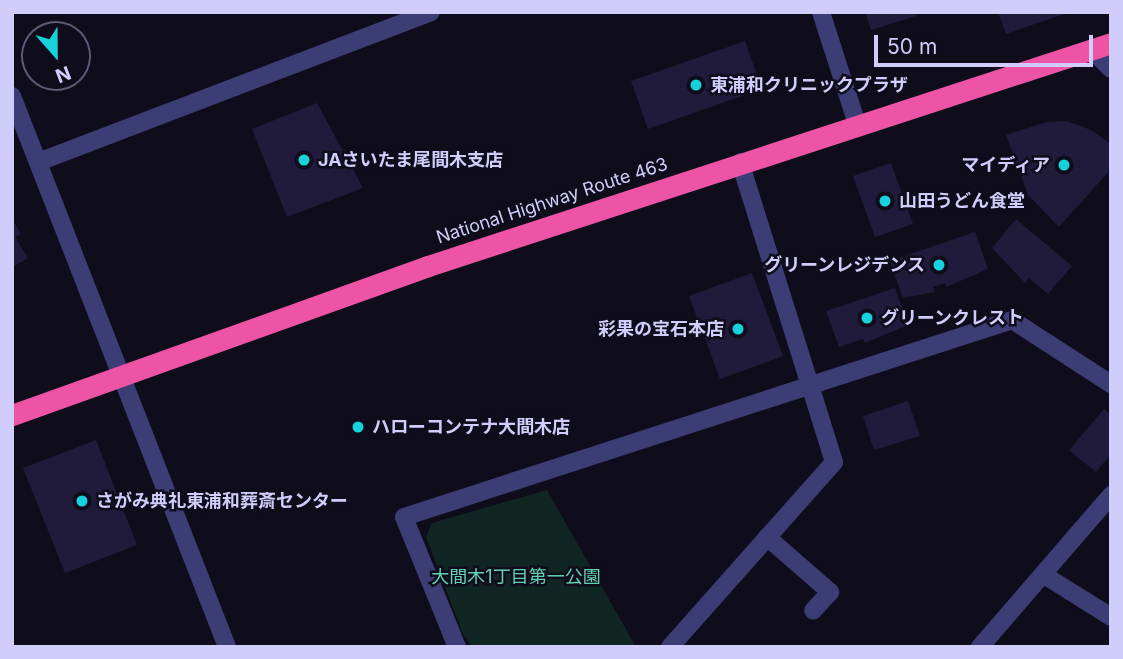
<!DOCTYPE html>
<html>
<head>
<meta charset="utf-8">
<style>
  body { margin:0 }
  #map { position:relative; width:1123px; height:659px; overflow:hidden; background:#0f0d1b; font-family:Inter,"Noto Sans JP",sans-serif }
  div>[style] { position:absolute }
  .green>* { inset:0; background:#112523 }
  .building>* { inset:0; background:#201b3a }
  .minor>* { height:18px; margin:-9px; padding:0 9px; transform-origin:9px; border-radius:9px; background:#3d3d76 }
  .highway>* { height:21px; margin:-10.5px; padding:0 10.5px; transform-origin:10.5px; border-radius:10.5px; background:#ed54a5 }
  .dots>* { width:19px; height:19px; translate:-50% -50%; box-sizing:border-box; border:4px solid #0f0d1b; border-radius:50% }
  span { translate:-50% -50%; white-space:nowrap; text-align:center; line-height:1.15; -webkit-text-stroke:5px #0f0d1b; paint-order:stroke }
  .poi-label { font-size:18px; color:#d0cdfa; font-weight:700 }
  .left { translate:0 -50%; text-align:left }
  .right { translate:-100% -50%; text-align:right }
  .street-label { font-size:18px; color:#d0cdfa }
  .park-label { font-size:18px; color:#61d1b0 }
  .frame { position:absolute; inset:0; border:14px solid #d0cdfa; pointer-events:none }
  .north { position:absolute; left:21px; top:21px; width:70px; height:70px; box-sizing:border-box; background:#0f0d1b; border:2px solid #5c5a74; border-radius:50%; rotate:159deg; font-size:19px; font-weight:700; line-height:28px; text-align:center; color:#d0cdfa }
  .north::after { content:''; display:block; margin:auto; width:24px; height:32px; background:#17d2dc; clip-path:polygon(50% 0,100% 100%,50% 72%,0 100%) }
  .scale { position:absolute; left:874px; top:35px; width:219px; height:32px; box-sizing:border-box; border:4px solid #d0cdfa; border-top:0; padding-left:9px; font-size:21px; line-height:24px; white-space:nowrap; color:#d0cdfa; -webkit-text-stroke:5px #0f0d1b; paint-order:stroke }
</style>
</head>
<body>
<div id="map">
  <div class="green">
    <i style="clip-path:polygon(547px 490px,636px 647px,472px 647px,462px 632px,426px 537px,432px 523px)"></i>
  </div>
  <div class="building">
    <i style="clip-path:polygon(865px 12px,915px 12px,916px 16px,871px 30px)"></i>
    <i style="clip-path:polygon(998px 12px,1066px 12px,1067px 13px,1006px 34px)"></i>
    <i style="clip-path:polygon(745px 41px,762px 89px,648px 129px,631px 81px)"></i>
    <i style="clip-path:polygon(317px 103px,363px 188px,287px 217px,252px 129px)"></i>
    <i style="clip-path:polygon(1067px 121px,1091px 130px,1111px 144px,1111px 169px,1059px 227px,1028px 195px,1006px 135px,1046px 122px)"></i>
    <i style="clip-path:polygon(891px 163px,913px 224px,875px 237px,853px 176px)"></i>
    <i style="clip-path:polygon(12px 219px,21px 234px,15px 237px,28px 258px,12px 267px)"></i>
    <i style="clip-path:polygon(1016px 219px,1072px 266px,1048px 294px,1029px 278px,1025px 283px,992px 248px)"></i>
    <i style="clip-path:polygon(975px 232px,988px 269px,946px 287px,945px 283px,933px 287px,935px 292px,903px 298px,890px 261px)"></i>
    <i style="clip-path:polygon(752px 273px,783px 356px,720px 379px,689px 296px)"></i>
    <i style="clip-path:polygon(895px 288px,908px 325px,865px 343px,863px 339px,839px 347px,826px 311px)"></i>
    <i style="clip-path:polygon(908px 401px,920px 436px,874px 450px,863px 416px)"></i>
    <i style="clip-path:polygon(1104px 409px,1111px 415px,1111px 454px,1096px 472px,1069px 450px)"></i>
    <i style="clip-path:polygon(96px 440px,137px 545px,65px 573px,23px 468px)"></i>
  </div>
  <div class="minor">
    <i style="left:821px;top:12px;width:118px;rotate:72.2deg"></i>
    <i style="left:1091px;top:49px;width:28px;rotate:45deg"></i>
    <i style="left:12px;top:96px;width:591px;rotate:68.68deg"></i>
    <i style="left:41px;top:161px;width:417px;rotate:-20.9deg"></i>
    <i style="left:767px;top:537px;width:84px;rotate:41.1deg"></i>
    <i style="left:830px;top:592px;width:25px;rotate:132deg"></i>
    <i style="left:1044px;top:575px;width:79px;rotate:32.1deg"></i>
    <i style="left:457px;top:647px;width:140px;rotate:-112.2deg"></i>
    <i style="left:404px;top:517px;width:639px;rotate:-17.95deg"></i>
    <i style="left:1012px;top:320px;width:118px;rotate:32.9deg"></i>
    <i style="left:670px;top:647px;width:247px;rotate:-48.4deg"></i>
    <i style="left:834px;top:462px;width:314px;rotate:-107.4deg"></i>
    <i style="left:980px;top:647px;width:201px;rotate:-49.2deg"></i>
  </div>
  <div class="highway">
    <i style="left:12px;top:415px;width:442px;rotate:-19.7deg"></i>
    <i style="left:428px;top:266px;width:718px;rotate:-18.08deg"></i>
  </div>
  <div class="dots">
    <i style="left:696px;top:85px;background:#17d2dc"></i>
    <i style="left:304px;top:160px;background:#17d2dc"></i>
    <i style="left:1064px;top:165px;background:#17d2dc"></i>
    <i style="left:885px;top:201px;background:#17d2dc"></i>
    <i style="left:939px;top:265px;background:#17d2dc"></i>
    <i style="left:867px;top:318px;background:#17d2dc"></i>
    <i style="left:738px;top:329px;background:#17d2dc"></i>
    <i style="left:358px;top:427px;background:#17d2dc"></i>
    <i style="left:82px;top:501px;background:#17d2dc"></i>
  </div>
  <div class="poi-label">
    <span class="left" style="left:710px;top:85px">東浦和クリニックプラザ</span>
    <span class="left" style="left:318px;top:160px">JAさいたま尾間木支店</span>
    <span class="right" style="left:1050px;top:165px">マイディア</span>
    <span class="left" style="left:899px;top:201px">山田うどん食堂</span>
    <span class="right" style="left:925px;top:265px">グリーンレジデンス</span>
    <span class="left" style="left:881px;top:318px">グリーンクレスト</span>
    <span class="right" style="left:724px;top:329px">彩果の宝石本店</span>
    <span class="left" style="left:372px;top:427px">ハローコンテナ大間木店</span>
    <span class="left" style="left:96px;top:501px">さがみ典礼東浦和葬斎センター</span>
  </div>
  <div class="street-label">
    <span style="left:552px;top:201px;rotate:-18deg">National Highway Route 463</span>
  </div>
  <div class="park-label">
    <span style="left:516px;top:577px">大間木1丁目第一公園</span>
  </div>
  <div class="frame"></div>
  <div class="north">N</div>
  <div class="scale">50 m</div>
</div>
</body>
</html>
